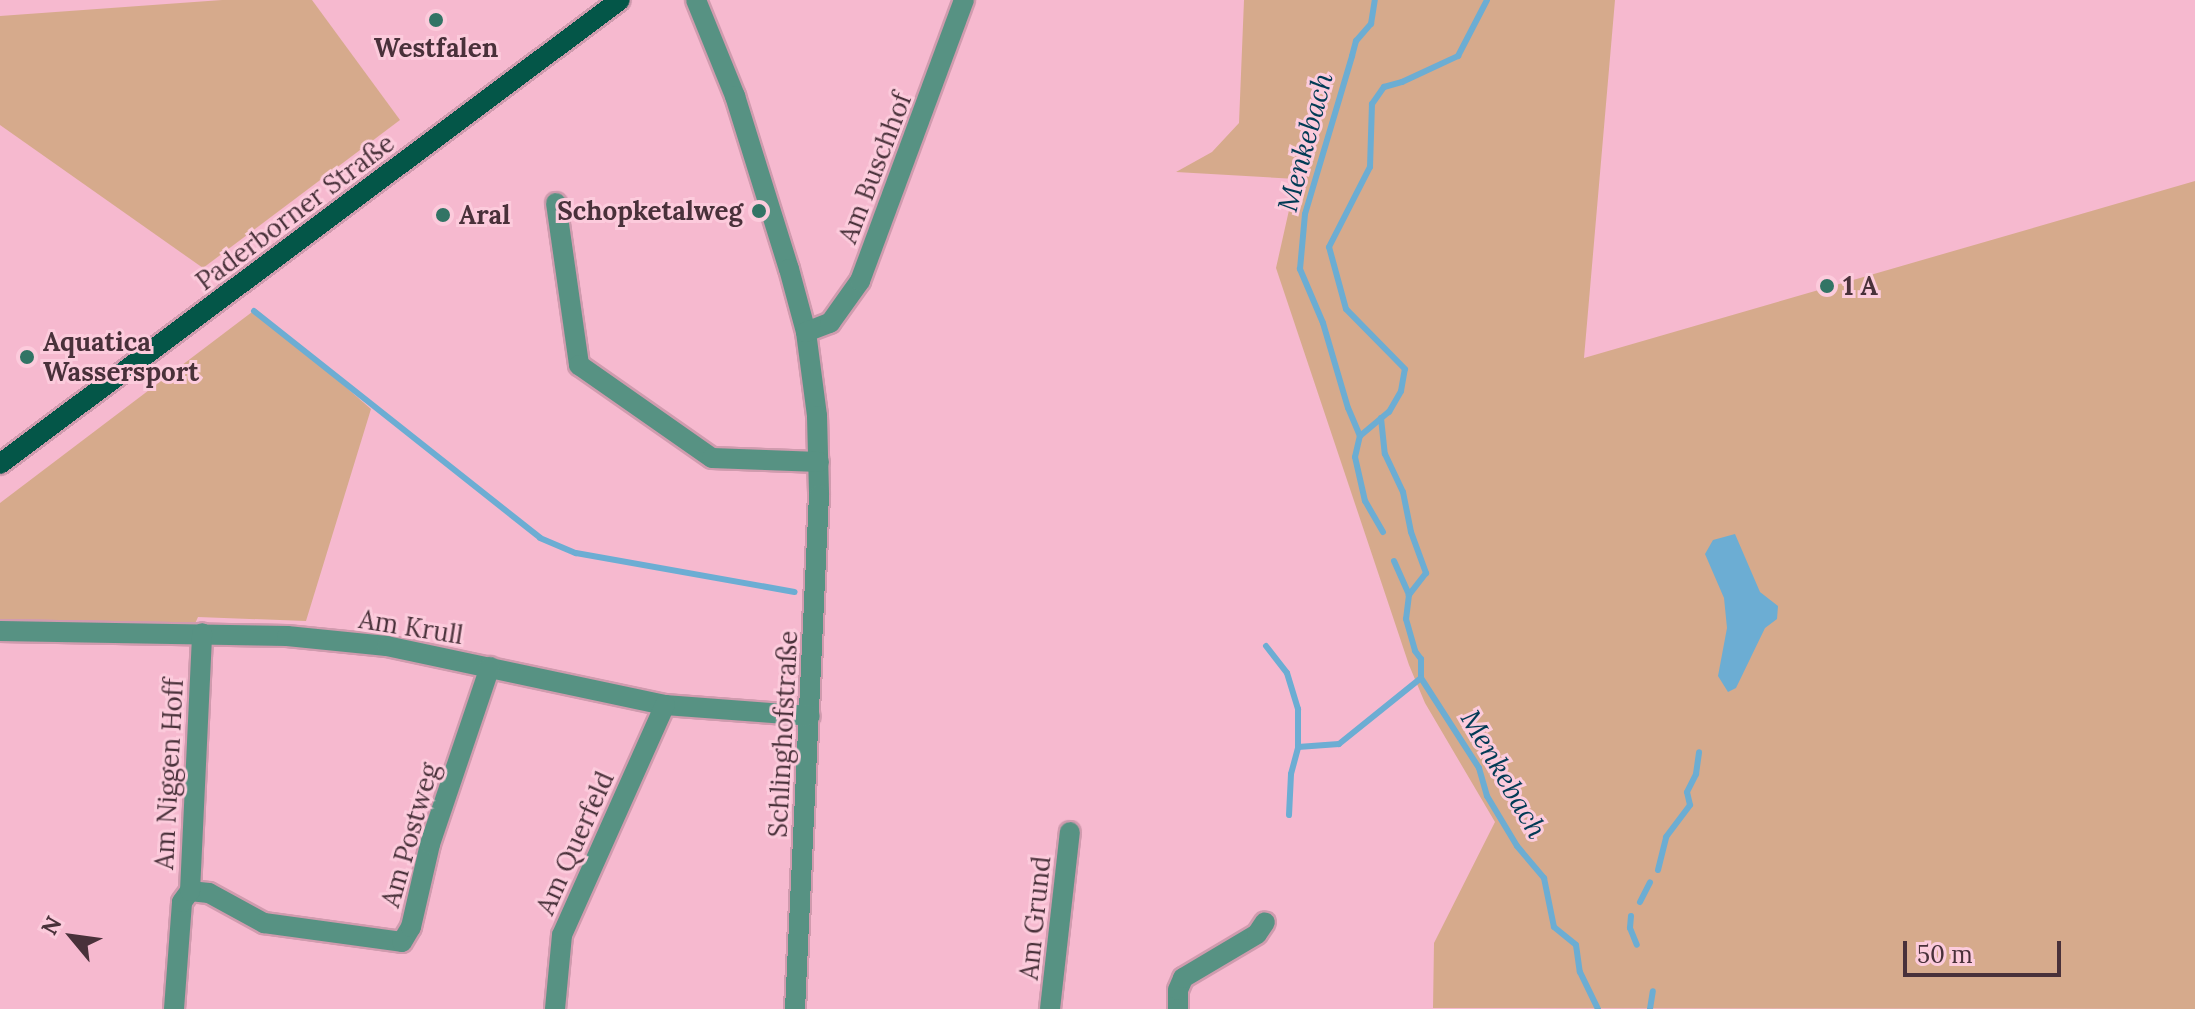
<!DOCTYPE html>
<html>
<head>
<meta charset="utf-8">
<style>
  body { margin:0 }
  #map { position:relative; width:2195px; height:1009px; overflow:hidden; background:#f6b9cf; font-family:Lora,serif }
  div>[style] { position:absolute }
  .green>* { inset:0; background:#d6aa8c }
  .water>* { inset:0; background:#6cadd3 }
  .stream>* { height:6px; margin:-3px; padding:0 3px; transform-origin:3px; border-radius:3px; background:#6cadd3 }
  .roads { filter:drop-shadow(2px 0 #d09bae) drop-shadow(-2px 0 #d09bae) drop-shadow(0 2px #d09bae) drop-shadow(0 -2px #d09bae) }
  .minor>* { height:20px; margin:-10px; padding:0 10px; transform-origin:10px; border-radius:10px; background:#579283 }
  .major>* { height:20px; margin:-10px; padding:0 10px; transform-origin:10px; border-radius:10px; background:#045648 }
  .dots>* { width:22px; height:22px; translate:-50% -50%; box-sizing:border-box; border:4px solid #fccbdc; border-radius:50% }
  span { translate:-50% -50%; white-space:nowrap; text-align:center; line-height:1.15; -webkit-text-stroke:6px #fccbdc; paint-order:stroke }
  .poi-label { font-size:26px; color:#49313a; font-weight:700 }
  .right { translate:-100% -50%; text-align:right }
  .left { translate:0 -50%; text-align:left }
  .street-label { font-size:26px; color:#49313a }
  .water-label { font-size:28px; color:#013b55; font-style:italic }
  .north { position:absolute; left:32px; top:897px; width:80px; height:80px; -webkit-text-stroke:6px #fccbdc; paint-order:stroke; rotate:299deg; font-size:22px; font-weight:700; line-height:32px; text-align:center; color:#49313a }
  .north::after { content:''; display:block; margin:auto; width:28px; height:36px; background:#49313a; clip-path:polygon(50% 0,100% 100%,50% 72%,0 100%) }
  .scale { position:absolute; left:1903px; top:941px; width:158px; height:36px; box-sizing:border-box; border:4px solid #49313a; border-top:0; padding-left:10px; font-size:24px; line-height:28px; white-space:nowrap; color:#49313a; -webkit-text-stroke:6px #fccbdc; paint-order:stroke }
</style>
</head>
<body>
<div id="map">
  <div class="green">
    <i style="clip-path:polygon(222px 0,312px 0,400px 120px,203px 268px,0 125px,0 16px)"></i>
    <i style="clip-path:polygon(1244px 0,1615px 0,1584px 358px,2195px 181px,2195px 1009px,1433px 1008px,1434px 943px,1495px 822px,1425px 703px,1409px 665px,1276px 268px,1296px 179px,1176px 172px,1212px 152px,1239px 123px)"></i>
    <i style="clip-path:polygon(256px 309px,371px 409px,306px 621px,198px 617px,194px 626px,0 624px,0 503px)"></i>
  </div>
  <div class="water">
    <i style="clip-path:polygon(1735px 534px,1760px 592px,1778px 606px,1777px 619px,1765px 628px,1736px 688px,1728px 692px,1718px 676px,1727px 628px,1724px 598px,1705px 554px,1713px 540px)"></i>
  </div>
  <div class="stream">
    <i style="left:254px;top:311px;width:365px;rotate:38.4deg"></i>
    <i style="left:540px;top:538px;width:39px;rotate:23deg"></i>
    <i style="left:576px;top:553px;width:222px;rotate:10.1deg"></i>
    <i style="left:1381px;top:418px;width:36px;rotate:84deg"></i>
    <i style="left:1385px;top:454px;width:42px;rotate:64.7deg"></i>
    <i style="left:1403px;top:492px;width:41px;rotate:78.7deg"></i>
    <i style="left:1411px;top:532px;width:44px;rotate:69.9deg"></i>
    <i style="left:1426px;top:573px;width:28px;rotate:128deg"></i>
    <i style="left:1360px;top:436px;width:30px;rotate:-113deg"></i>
    <i style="left:1348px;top:408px;width:89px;rotate:-106.4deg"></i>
    <i style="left:1323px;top:323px;width:59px;rotate:-113.1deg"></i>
    <i style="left:1300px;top:269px;width:55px;rotate:-84.8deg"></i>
    <i style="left:1305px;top:214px;width:165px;rotate:-73.4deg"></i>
    <i style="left:1352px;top:56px;width:16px;rotate:-75deg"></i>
    <i style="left:1356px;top:41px;width:23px;rotate:-49deg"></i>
    <i style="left:1371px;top:24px;width:24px;rotate:-81deg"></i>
    <i style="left:1383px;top:532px;width:36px;rotate:-120deg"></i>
    <i style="left:1365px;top:501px;width:45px;rotate:-102.8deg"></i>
    <i style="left:1355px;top:457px;width:22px;rotate:-77deg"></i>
    <i style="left:1360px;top:436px;width:38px;rotate:-40deg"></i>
    <i style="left:1389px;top:412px;width:24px;rotate:-60deg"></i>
    <i style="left:1401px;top:391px;width:22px;rotate:-80deg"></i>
    <i style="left:1405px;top:369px;width:84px;rotate:-134.5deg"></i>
    <i style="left:1346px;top:309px;width:64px;rotate:-105.3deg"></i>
    <i style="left:1329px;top:247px;width:90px;rotate:-62.9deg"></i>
    <i style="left:1370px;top:167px;width:63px;rotate:-88.2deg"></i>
    <i style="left:1372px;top:104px;width:21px;rotate:-55deg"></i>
    <i style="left:1384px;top:87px;width:19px;rotate:-16deg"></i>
    <i style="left:1402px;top:82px;width:62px;rotate:-24.9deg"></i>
    <i style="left:1458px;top:56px;width:63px;rotate:-62.6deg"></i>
    <i style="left:1394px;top:561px;width:37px;rotate:66deg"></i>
    <i style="left:1409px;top:595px;width:24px;rotate:97deg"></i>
    <i style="left:1406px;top:619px;width:33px;rotate:74deg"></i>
    <i style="left:1415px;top:651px;width:10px;rotate:53deg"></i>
    <i style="left:1421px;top:659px;width:19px;rotate:90deg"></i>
    <i style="left:1421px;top:678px;width:107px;rotate:57.2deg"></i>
    <i style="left:1479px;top:768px;width:29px;rotate:74deg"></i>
    <i style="left:1487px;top:796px;width:58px;rotate:59deg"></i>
    <i style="left:1517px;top:846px;width:42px;rotate:49.8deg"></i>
    <i style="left:1544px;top:878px;width:50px;rotate:78.5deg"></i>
    <i style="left:1554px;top:927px;width:28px;rotate:39deg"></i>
    <i style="left:1576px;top:945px;width:27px;rotate:82deg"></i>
    <i style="left:1580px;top:972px;width:41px;rotate:64.1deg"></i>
    <i style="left:1266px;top:646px;width:34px;rotate:52deg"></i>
    <i style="left:1287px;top:673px;width:38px;rotate:73deg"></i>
    <i style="left:1298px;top:709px;width:38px;rotate:90deg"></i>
    <i style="left:1298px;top:747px;width:41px;rotate:-4.2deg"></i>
    <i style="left:1339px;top:744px;width:105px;rotate:-38.8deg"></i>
    <i style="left:1289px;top:815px;width:41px;rotate:-87.2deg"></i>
    <i style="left:1291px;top:774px;width:28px;rotate:-75deg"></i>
    <i style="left:1658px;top:870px;width:34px;rotate:-76deg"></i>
    <i style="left:1666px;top:837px;width:40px;rotate:-53deg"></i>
    <i style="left:1690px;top:805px;width:13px;rotate:-103deg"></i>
    <i style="left:1687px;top:792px;width:20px;rotate:-63deg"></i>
    <i style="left:1696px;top:774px;width:22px;rotate:-82deg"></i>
    <i style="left:1640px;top:902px;width:22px;rotate:-63deg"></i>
    <i style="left:1631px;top:916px;width:12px;rotate:95deg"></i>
    <i style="left:1630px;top:928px;width:18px;rotate:68deg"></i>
    <i style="left:1650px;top:1009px;width:18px;rotate:-81deg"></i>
  </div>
  <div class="roads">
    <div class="minor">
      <i style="left:696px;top:0;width:104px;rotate:67.9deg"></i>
      <i style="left:735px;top:96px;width:181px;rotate:72.7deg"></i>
      <i style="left:789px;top:269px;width:65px;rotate:74.9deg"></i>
      <i style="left:806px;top:332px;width:85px;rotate:82.5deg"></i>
      <i style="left:817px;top:416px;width:79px;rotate:88.5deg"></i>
      <i style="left:819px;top:495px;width:515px;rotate:92.67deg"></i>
      <i style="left:556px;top:203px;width:164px;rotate:81.9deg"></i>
      <i style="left:579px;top:365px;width:162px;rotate:35deg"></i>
      <i style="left:712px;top:458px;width:107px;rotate:2.1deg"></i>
      <i style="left:806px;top:332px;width:26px;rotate:-21deg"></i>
      <i style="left:830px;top:323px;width:52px;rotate:-54.5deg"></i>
      <i style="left:860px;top:281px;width:300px;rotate:-69.7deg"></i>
      <i style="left:0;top:631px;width:287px;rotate:1deg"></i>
      <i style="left:287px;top:636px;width:100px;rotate:5.7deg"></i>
      <i style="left:387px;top:646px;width:284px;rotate:12deg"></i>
      <i style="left:665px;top:705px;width:145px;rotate:4.3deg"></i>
      <i style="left:190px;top:891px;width:19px;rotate:6deg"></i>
      <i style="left:209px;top:893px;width:63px;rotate:28.6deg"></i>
      <i style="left:264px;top:923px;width:139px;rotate:7.8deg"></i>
      <i style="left:402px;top:942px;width:17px;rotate:-59deg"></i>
      <i style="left:411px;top:927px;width:85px;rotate:-77.1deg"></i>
      <i style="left:430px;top:844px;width:187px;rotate:-71.3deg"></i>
      <i style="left:174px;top:1009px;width:107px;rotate:-85.7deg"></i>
      <i style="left:182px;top:902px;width:14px;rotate:-54deg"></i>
      <i style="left:190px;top:891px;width:258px;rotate:-87.3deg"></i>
      <i style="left:555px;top:1009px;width:74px;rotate:-84.6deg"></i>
      <i style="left:562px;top:935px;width:252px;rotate:-65.9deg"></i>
      <i style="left:1050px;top:1009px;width:178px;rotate:-83.6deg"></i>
      <i style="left:1178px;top:1009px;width:19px;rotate:-90deg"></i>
      <i style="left:1178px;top:990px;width:13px;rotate:-67deg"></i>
      <i style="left:1183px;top:978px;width:86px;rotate:-30.7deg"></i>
      <i style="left:1257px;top:934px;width:14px;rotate:-56deg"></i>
    </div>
    <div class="major">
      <i style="left:0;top:464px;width:774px;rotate:-36.81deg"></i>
    </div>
  </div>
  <div class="dots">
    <i style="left:436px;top:20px;background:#327465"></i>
    <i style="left:759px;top:211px;background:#327465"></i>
    <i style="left:443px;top:215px;background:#327465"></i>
    <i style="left:1827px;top:286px;background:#327465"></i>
    <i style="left:27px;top:357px;background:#327465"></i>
  </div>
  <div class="poi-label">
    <span style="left:436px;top:48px">Westfalen</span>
    <span class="right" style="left:743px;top:211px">Schopketalweg</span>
    <span class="left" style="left:459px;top:215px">Aral</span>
    <span class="left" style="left:1843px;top:286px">1 A</span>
    <span class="left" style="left:43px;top:357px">Aquatica<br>Wassersport</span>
  </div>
  <div class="street-label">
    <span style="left:875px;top:168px;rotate:-69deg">Am Buschhof</span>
    <span style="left:295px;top:212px;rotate:-37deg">Paderborner Straße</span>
    <span style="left:411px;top:627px;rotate:9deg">Am Krull</span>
    <span style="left:783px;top:734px;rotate:-87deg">Schlinghofstraße</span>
    <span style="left:169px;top:774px;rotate:-87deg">Am Niggen Hoff</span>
    <span style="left:410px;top:835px;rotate:-74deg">Am Postweg</span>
    <span style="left:575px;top:843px;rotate:-66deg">Am Querfeld</span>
    <span style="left:1035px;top:918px;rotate:-84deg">Am Grund</span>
  </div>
  <div class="water-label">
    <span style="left:1305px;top:142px;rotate:-75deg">Menkebach</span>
    <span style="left:1504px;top:774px;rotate:60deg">Menkebach</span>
  </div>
  <div class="north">N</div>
  <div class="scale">50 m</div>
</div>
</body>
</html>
